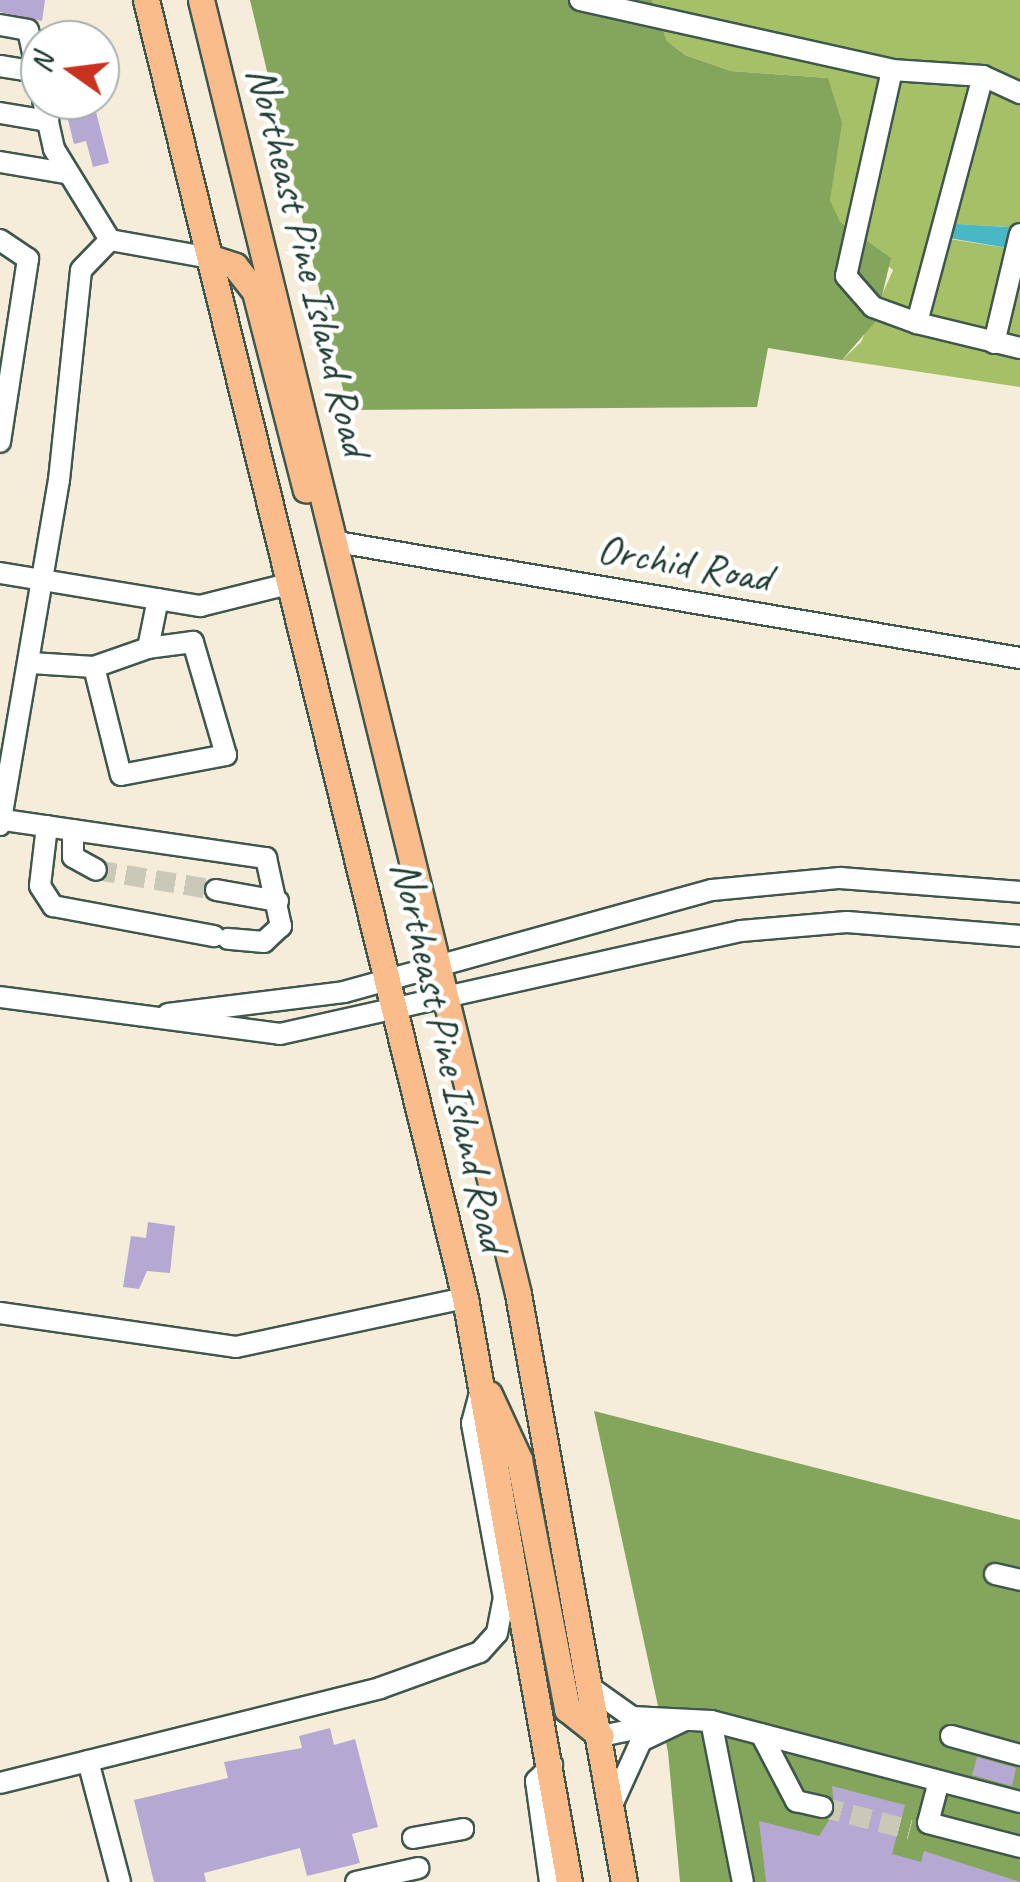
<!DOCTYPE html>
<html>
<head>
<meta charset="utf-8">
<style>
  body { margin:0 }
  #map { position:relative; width:1020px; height:1882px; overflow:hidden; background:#f5ecd9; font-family:Caveat,sans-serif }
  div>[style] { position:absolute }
  .green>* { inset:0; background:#a6c067 }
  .forest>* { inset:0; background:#84a65c }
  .water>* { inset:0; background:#4ab7c5 }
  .building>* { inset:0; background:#b5a9d3 }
  .minor-tunnel>* { height:20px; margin-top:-10px; transform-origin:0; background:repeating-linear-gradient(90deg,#cac9b8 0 20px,transparent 0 30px) }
  .roads { filter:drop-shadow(2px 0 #3f574d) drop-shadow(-2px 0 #3f574d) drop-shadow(0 2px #3f574d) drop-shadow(0 -2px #3f574d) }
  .minor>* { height:20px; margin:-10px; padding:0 10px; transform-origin:10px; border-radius:10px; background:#fff }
  .major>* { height:25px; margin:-12.5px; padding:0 12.5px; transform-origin:12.5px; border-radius:12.5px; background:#fabc8b }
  span { translate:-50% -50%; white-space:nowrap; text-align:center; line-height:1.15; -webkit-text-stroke:9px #fff; paint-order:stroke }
  .street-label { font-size:42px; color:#1f3d34 }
  .north { position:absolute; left:20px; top:20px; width:100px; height:100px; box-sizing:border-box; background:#fff; border:2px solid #a5b1ae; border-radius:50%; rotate:284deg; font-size:28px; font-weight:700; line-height:40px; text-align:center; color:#1f3d34 }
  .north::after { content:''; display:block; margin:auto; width:35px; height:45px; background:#c8321e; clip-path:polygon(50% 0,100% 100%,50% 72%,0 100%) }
</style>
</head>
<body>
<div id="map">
  <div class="green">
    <i style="clip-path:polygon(652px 0,1020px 0,1020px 228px,941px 223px,937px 237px,1020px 250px,1020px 387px,842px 360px,861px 342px,893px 270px,839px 222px,830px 200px,828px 78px,731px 71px,685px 55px,667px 41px)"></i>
  </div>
  <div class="forest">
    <i style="clip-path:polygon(250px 0,652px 0,667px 41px,685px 55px,731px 71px,828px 78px,842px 123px,830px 200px,840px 222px,891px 258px,876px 321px,842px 360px,768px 348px,757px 407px,348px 410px)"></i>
    <i style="clip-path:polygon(594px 1411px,1020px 1520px,1020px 1882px,680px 1882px,668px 1752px)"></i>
  </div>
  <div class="water">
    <i style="clip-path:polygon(941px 223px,1020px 228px,1020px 250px,937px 236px)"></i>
  </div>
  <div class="building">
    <i style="clip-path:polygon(0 0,45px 0,42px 21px,0 12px)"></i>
    <i style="clip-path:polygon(63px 100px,93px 100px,109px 163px,93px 167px,86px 141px,74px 144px)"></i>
    <i style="clip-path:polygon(148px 1222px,175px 1226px,170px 1273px,147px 1271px,139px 1289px,123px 1287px,131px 1236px,146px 1238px)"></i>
    <i style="clip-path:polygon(330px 1728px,334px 1745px,355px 1739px,378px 1827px,352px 1834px,360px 1863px,307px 1876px,300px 1848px,204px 1873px,206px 1882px,154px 1882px,134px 1800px,228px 1778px,224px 1762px,302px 1748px,299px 1736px)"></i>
    <i style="clip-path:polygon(977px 1757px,1016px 1768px,1012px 1786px,972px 1775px)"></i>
    <i style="clip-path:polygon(832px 1786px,905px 1805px,892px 1854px,921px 1862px,924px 1851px,1020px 1882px,766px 1882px,759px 1821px,819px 1836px,835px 1811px)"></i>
  </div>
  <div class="minor-tunnel">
    <i style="left:96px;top:870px;width:122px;rotate:9.5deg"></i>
    <i style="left:822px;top:1807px;width:91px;rotate:14.6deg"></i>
  </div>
  <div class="roads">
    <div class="minor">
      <i style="left:580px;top:0;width:320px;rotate:12.6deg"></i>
      <i style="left:892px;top:70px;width:91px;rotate:3.8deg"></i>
      <i style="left:983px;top:76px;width:256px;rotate:105deg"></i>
      <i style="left:917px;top:323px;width:47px;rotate:-160deg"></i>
      <i style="left:873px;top:307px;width:41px;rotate:-131.1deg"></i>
      <i style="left:846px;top:276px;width:211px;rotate:-77.4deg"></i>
      <i style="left:0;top:25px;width:28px;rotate:10deg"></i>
      <i style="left:28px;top:30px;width:56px;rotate:77.7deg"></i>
      <i style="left:0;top:66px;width:37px;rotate:9deg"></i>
      <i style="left:983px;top:76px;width:41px;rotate:24.7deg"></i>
      <i style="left:43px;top:100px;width:50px;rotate:77.3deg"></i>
      <i style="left:54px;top:149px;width:107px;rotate:58.4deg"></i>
      <i style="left:0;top:113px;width:49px;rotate:9.5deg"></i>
      <i style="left:0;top:162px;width:67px;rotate:9.5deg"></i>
      <i style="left:0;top:240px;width:34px;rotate:34deg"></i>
      <i style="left:28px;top:259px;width:185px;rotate:98.7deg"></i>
      <i style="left:917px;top:323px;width:106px;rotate:13.6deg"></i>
      <i style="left:994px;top:343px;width:112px;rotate:-76.6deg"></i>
      <i style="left:337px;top:542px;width:693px;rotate:9.64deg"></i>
      <i style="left:0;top:573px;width:203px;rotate:9.4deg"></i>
      <i style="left:200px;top:606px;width:95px;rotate:-14deg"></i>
      <i style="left:31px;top:663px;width:63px;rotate:3.6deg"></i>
      <i style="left:94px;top:667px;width:57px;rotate:-19.4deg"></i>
      <i style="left:148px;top:648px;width:50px;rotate:-78.5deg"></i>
      <i style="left:94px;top:667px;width:111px;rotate:76deg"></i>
      <i style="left:121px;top:775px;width:107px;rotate:-10.8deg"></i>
      <i style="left:226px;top:755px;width:118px;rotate:-106.3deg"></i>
      <i style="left:193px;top:642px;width:45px;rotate:172.4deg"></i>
      <i style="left:4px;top:820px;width:265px;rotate:8.3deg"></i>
      <i style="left:266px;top:858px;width:70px;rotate:77.6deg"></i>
      <i style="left:281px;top:926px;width:23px;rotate:137deg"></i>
      <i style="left:264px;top:942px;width:36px;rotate:-175deg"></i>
      <i style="left:0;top:825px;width:350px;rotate:-80.3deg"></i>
      <i style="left:59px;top:480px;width:211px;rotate:-84deg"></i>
      <i style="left:81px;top:270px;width:42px;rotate:-46deg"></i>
      <i style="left:110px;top:240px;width:103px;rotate:10.1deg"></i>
      <i style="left:47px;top:826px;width:60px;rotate:96.7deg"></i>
      <i style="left:40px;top:886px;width:24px;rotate:57deg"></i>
      <i style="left:53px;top:906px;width:164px;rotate:10.6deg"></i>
      <i style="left:73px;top:830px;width:27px;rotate:90deg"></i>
      <i style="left:73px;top:857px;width:26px;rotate:29deg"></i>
      <i style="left:216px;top:890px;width:63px;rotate:10.1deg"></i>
      <i style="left:0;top:997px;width:282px;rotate:7.5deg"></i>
      <i style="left:280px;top:1034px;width:472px;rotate:-12.6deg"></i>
      <i style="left:741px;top:931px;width:106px;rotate:-4.9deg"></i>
      <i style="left:847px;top:922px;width:174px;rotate:4.6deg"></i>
      <i style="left:168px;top:1014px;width:177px;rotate:-7.1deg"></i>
      <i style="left:344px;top:992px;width:382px;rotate:-15.5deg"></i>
      <i style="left:712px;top:890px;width:129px;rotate:-5.4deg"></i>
      <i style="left:840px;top:878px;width:181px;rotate:4.4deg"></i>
      <i style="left:0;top:1313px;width:238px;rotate:8.2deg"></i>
      <i style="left:236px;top:1347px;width:234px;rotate:-12.1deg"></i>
      <i style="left:995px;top:1574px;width:26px;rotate:13deg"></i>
      <i style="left:594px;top:1690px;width:47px;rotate:35.4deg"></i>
      <i style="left:632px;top:1717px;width:79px;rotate:2.9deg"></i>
      <i style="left:711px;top:1721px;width:319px;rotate:14.7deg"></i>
      <i style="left:711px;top:1721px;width:164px;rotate:78.8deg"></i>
      <i style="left:761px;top:1734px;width:76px;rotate:62.4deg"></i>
      <i style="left:796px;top:1801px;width:27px;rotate:13deg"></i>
      <i style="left:601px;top:1736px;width:55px;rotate:-11.5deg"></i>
      <i style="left:951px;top:1736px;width:72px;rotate:15.4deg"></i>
      <i style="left:88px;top:1761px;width:125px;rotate:75.2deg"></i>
      <i style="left:939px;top:1781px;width:43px;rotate:104.7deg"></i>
      <i style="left:928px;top:1823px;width:95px;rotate:14.6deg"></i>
      <i style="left:0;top:1783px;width:392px;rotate:-14deg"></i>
      <i style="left:380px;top:1688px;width:106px;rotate:-19.8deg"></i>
      <i style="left:480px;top:1652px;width:25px;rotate:-48deg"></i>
      <i style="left:497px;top:1633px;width:36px;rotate:-79deg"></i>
      <i style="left:504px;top:1598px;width:178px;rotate:-100.4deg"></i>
      <i style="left:472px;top:1423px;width:31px;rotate:-75deg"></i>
      <i style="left:612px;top:1805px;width:70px;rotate:-65.6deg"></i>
      <i style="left:641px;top:1741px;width:47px;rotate:-25.5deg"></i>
      <i style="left:413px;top:1838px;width:51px;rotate:-10.2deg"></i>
      <i style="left:356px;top:1882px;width:64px;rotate:-12.7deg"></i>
      <i style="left:550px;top:1882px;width:102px;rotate:-97.9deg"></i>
      <i style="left:536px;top:1781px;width:23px;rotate:-45deg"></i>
    </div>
    <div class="major">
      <i style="left:146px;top:0;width:1337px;rotate:76.19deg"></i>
      <i style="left:465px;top:1298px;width:593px;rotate:79.9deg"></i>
      <i style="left:201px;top:0;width:1332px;rotate:76.23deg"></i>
      <i style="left:518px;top:1294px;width:597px;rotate:79.78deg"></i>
      <i style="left:211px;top:258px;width:25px;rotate:18deg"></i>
      <i style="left:235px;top:266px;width:33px;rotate:52deg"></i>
      <i style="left:255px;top:292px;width:204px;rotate:75.6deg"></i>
      <i style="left:489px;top:1394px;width:72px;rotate:65.2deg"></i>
      <i style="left:519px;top:1459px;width:255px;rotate:79.1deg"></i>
      <i style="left:567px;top:1709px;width:43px;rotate:38.5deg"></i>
    </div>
  </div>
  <div class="street-label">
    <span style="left:308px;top:261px;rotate:76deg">Northeast Pine Island Road</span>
    <span style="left:684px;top:564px;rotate:10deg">Orchid Road</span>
    <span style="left:449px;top:1056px;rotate:77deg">Northeast Pine Island Road</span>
  </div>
  <div class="north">N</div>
</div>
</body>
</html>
